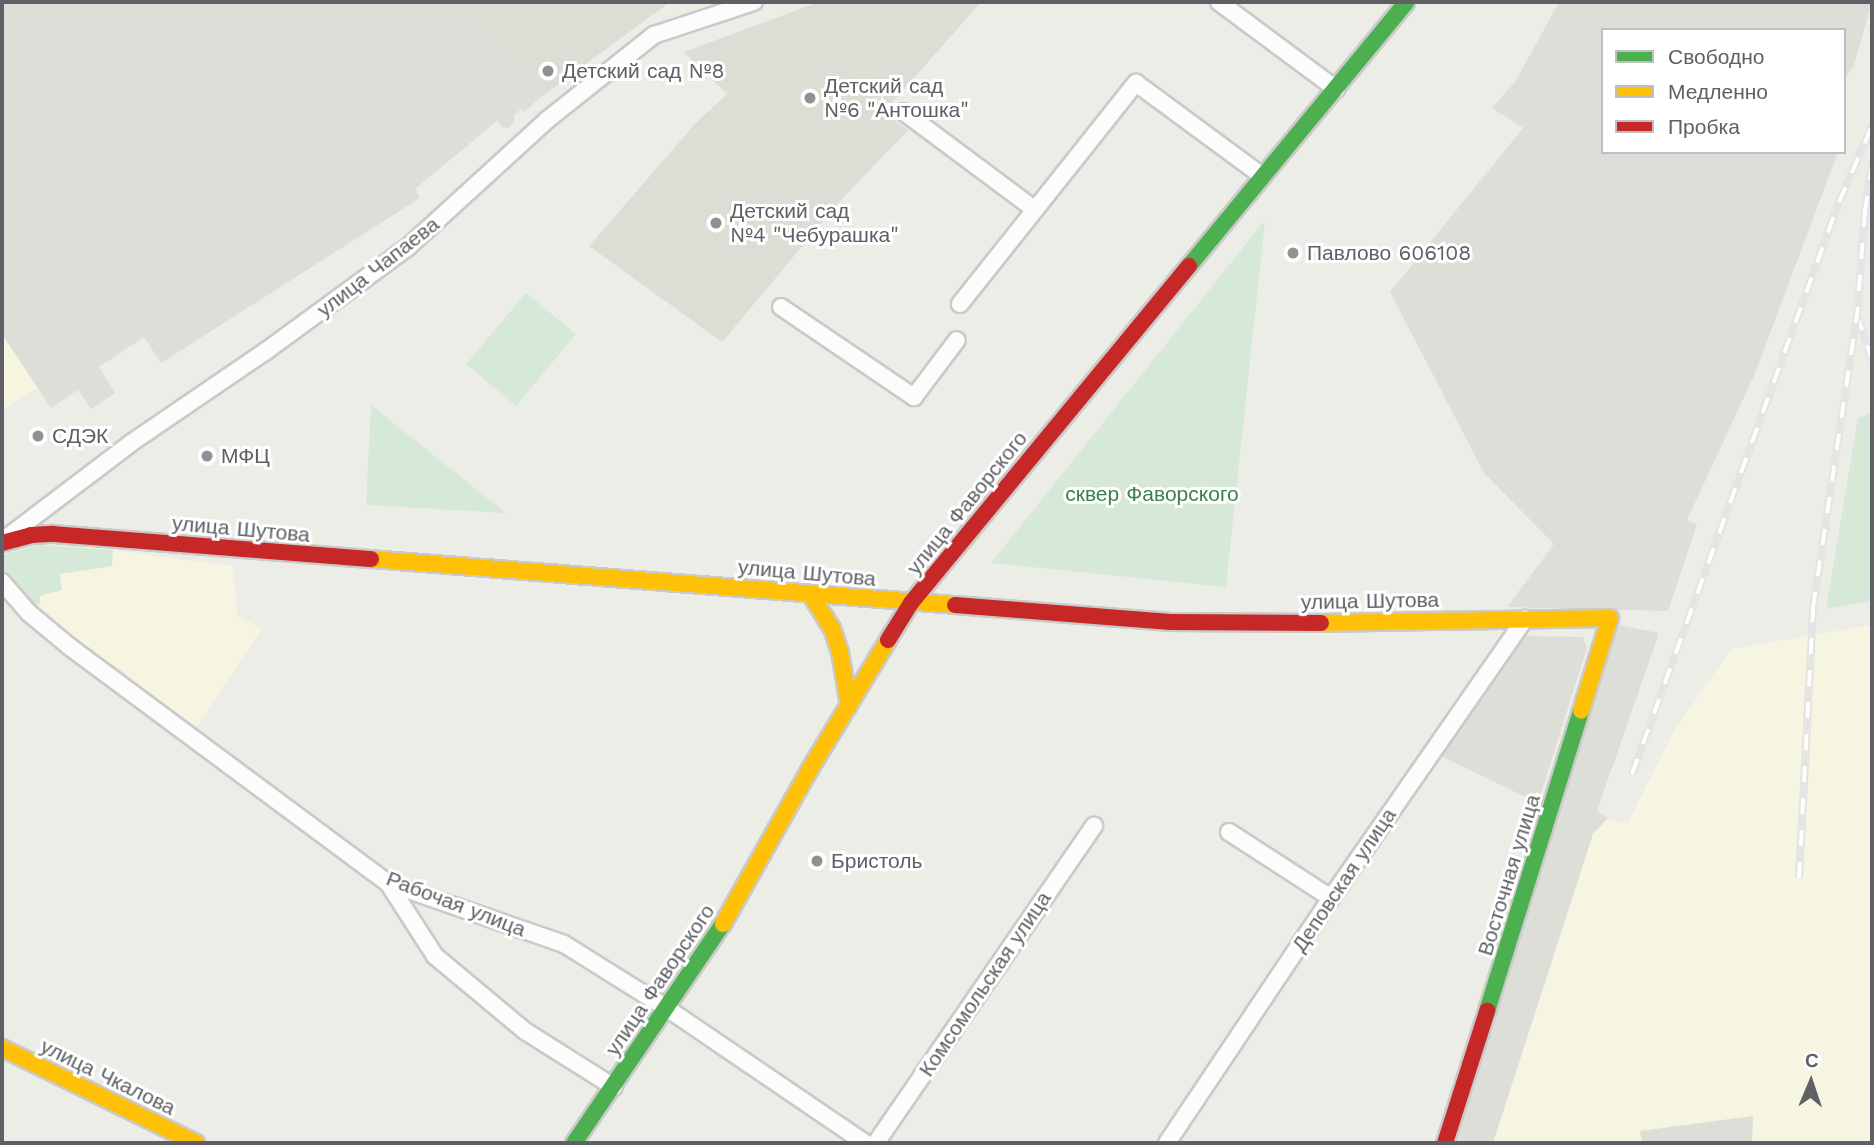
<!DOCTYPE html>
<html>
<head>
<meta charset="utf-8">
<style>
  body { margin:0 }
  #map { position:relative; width:1874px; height:1145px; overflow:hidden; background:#edede8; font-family:"Work Sans",sans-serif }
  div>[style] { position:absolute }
  .commercial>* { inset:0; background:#f5f5e2 }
  .industrial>* { inset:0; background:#deded9 }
  .education>* { inset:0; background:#ddddd6 }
  .green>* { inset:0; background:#d6e9d8 }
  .roads { filter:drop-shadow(2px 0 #cacac8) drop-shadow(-2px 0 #cacac8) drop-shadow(0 2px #cacac8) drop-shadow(0 -2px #cacac8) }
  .street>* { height:16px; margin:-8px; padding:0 8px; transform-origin:8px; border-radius:8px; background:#fcfcfc }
  .fast>* { height:16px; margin:-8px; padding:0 8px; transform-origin:8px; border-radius:8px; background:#4caf50 }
  .slow>* { height:16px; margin:-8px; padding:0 8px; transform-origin:8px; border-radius:8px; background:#ffc107 }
  .jam>* { height:16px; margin:-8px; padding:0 8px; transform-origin:8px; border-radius:8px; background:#c62828 }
  .rail>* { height:8px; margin-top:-4px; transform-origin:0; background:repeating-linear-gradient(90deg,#fff 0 16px,#e4e4e3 0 32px); box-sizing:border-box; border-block:2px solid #e4e4e3 }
  .dots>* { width:19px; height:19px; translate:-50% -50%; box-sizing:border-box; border:4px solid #fff; border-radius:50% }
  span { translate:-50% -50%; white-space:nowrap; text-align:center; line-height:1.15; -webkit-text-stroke:6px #fff; paint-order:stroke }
  .poi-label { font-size:21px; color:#5e6065 }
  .left { translate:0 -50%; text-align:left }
  .street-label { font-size:21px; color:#5e6065 }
  .park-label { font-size:21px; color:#3a804b }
  .frame { position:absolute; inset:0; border:4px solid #5e6065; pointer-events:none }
  .legend { position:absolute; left:1601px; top:28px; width:245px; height:126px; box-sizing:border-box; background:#fff; border:2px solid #bfbfc1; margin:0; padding:9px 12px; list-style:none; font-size:21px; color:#5e6065 }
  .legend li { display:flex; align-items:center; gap:14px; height:35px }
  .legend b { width:35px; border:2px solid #bfbfc1 }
  .north { position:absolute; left:1776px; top:1047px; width:70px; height:70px; -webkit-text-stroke:5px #fff; paint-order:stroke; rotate:2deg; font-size:19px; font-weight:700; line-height:28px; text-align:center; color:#5e6065 }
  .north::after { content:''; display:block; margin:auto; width:24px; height:32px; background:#5e6065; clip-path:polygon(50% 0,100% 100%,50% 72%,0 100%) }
</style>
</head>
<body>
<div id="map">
  <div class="commercial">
    <i style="clip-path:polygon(2px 334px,38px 388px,2px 411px)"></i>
    <i style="clip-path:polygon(90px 547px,233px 566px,237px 615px,262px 629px,197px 728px,32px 609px,2px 574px,2px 555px)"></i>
    <i style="clip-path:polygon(1872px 625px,1872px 1143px,1752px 1143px,1753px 1116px,1641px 1131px,1642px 1143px,1493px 1143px,1593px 833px,1608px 818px,1627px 824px,1674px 731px,1731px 649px)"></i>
  </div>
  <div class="industrial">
    <i style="clip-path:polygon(2px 2px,461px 2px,541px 97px,524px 112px,521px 109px,514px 115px,514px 123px,509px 128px,502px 127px,497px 121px,415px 189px,420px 198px,161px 363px,144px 337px,99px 367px,115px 393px,91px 409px,78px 390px,51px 408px,2px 334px)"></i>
    <i style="clip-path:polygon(1559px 2px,1872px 2px,1854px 65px,1844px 80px,1844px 30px,1603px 30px,1603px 152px,1838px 152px,1756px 371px,1687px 520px,1697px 524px,1668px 611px,1507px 607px,1554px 544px,1484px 473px,1390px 292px,1523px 128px,1492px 108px,1515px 82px)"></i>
    <i style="clip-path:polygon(1618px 625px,1659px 633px,1597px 811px,1608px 818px,1593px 834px,1493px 1143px,1451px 1143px)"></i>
    <i style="clip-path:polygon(1520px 636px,1583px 637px,1587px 648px,1538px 803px,1441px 756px)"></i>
    <i style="clip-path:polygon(1753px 1116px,1752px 1143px,1642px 1143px,1640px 1131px)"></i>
  </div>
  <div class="education">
    <i style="clip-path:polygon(461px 2px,670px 2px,541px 97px)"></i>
    <i style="clip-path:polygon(819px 2px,981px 2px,884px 112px,908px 130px,841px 200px,722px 342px,589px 246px,696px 123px,727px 94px,684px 52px)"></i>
  </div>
  <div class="green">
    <i style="clip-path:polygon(1265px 220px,1226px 587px,991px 563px)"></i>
    <i style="clip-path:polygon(526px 293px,576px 334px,516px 406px,466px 364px)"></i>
    <i style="clip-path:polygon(371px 405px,506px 513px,366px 505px)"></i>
    <i style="clip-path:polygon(1872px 413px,1872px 601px,1826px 609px,1858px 418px)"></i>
    <i style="clip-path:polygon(39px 545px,113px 550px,112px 566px,60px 574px,62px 590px,39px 596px,41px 603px,32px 609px,2px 574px,2px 555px)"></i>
  </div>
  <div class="roads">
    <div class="street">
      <i style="left:1219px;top:2px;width:146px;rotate:36.6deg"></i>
      <i style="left:904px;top:112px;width:162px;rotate:36.7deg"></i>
      <i style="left:960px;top:304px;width:283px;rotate:-51.5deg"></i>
      <i style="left:1136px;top:83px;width:157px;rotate:36.4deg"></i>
      <i style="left:781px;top:307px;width:161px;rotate:34.1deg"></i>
      <i style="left:914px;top:397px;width:71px;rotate:-53deg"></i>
      <i style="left:6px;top:538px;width:157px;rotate:-37.2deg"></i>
      <i style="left:131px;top:443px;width:163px;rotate:-34.3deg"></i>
      <i style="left:266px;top:351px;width:176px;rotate:-36.2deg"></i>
      <i style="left:408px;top:247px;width:188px;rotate:-42.4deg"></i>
      <i style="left:547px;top:120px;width:137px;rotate:-38.5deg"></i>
      <i style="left:654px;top:35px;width:105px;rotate:-18.3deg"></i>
      <i style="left:2px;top:582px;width:41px;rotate:48.9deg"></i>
      <i style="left:29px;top:613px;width:53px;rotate:39.7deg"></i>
      <i style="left:70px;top:647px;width:396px;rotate:36.6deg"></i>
      <i style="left:388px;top:883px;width:186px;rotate:19.1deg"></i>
      <i style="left:564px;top:944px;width:123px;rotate:32deg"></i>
      <i style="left:668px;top:1009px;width:238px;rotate:34.2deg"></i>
      <i style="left:1229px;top:832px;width:121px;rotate:32.9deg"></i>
      <i style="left:388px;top:883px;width:87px;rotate:57.2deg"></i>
      <i style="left:435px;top:956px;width:117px;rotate:39.8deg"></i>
      <i style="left:525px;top:1031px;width:105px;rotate:32.2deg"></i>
      <i style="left:876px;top:1143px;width:385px;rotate:-55.5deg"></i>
      <i style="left:1167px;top:1143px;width:295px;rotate:-56.2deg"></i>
      <i style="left:1331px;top:898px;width:340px;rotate:-55.2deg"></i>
    </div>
    <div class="fast">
      <i style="left:1189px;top:266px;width:342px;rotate:-50.5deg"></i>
      <i style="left:1487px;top:1011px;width:314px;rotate:-72.6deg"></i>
      <i style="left:574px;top:1143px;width:265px;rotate:-55.8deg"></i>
    </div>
    <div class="slow">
      <i style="left:371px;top:559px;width:586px;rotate:4.5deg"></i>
      <i style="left:811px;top:595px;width:39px;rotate:58deg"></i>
      <i style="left:832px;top:628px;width:25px;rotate:72deg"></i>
      <i style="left:840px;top:652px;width:54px;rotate:80.4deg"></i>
      <i style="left:1321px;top:623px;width:289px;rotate:-1deg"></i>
      <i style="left:1610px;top:618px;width:97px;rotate:107.3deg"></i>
      <i style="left:723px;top:924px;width:178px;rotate:-60.7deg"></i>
      <i style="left:810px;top:769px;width:151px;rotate:-58.8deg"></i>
      <i style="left:2px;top:1048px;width:216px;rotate:26.1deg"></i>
    </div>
    <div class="jam">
      <i style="left:2px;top:543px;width:30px;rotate:-15deg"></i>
      <i style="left:31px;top:535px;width:22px;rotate:-3deg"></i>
      <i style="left:53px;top:534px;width:319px;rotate:4.5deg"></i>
      <i style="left:955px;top:605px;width:216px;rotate:4.5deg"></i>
      <i style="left:1170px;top:622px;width:151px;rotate:0.4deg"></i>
      <i style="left:888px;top:640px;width:44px;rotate:-58.1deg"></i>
      <i style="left:911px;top:603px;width:437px;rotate:-50.5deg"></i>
      <i style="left:1445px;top:1143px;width:139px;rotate:-72.3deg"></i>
    </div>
  </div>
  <div class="rail">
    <i style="left:1872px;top:164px;width:48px;rotate:98.5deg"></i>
    <i style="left:1865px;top:211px;width:104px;rotate:94.4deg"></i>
    <i style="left:1857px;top:315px;width:47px;rotate:71.6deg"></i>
    <i style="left:1632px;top:774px;width:608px;rotate:-70.11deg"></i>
    <i style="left:1839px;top:202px;width:83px;rotate:-66.5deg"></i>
    <i style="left:1799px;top:878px;width:270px;rotate:-87deg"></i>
    <i style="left:1813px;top:608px;width:296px;rotate:-81.5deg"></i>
  </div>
  <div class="dots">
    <i style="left:548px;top:71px;background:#909193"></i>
    <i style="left:810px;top:98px;background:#909193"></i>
    <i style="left:716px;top:223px;background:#909193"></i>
    <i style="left:1293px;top:253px;background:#909193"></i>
    <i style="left:38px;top:436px;background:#909193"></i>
    <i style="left:207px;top:456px;background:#909193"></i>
    <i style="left:817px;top:861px;background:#909193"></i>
  </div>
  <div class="poi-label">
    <span class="left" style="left:562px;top:71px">Детский сад №8</span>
    <span class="left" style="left:824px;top:98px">Детский сад<br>№6 "Антошка"</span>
    <span class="left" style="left:730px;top:223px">Детский сад<br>№4 "Чебурашка"</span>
    <span class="left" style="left:1307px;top:253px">Павлово 606108</span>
    <span class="left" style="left:52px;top:436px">СДЭК</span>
    <span class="left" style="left:221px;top:456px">МФЦ</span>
    <span class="left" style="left:831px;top:861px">Бристоль</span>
  </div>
  <div class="street-label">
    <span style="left:378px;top:267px;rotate:-38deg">улица Чапаева</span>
    <span style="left:967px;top:503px;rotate:-51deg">улица Фаворского</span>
    <span style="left:241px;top:529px;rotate:5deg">улица Шутова</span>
    <span style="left:807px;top:573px;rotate:5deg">улица Шутова</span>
    <span style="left:1370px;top:601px;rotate:-1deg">улица Шутова</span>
    <span style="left:1509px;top:875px;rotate:-73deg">Восточная улица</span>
    <span style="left:1344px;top:880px;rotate:-56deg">Деповская улица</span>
    <span style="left:456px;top:904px;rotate:21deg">Рабочая улица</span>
    <span style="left:660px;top:980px;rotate:-56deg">улица Фаворского</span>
    <span style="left:985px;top:984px;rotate:-56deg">Комсомольская улица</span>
    <span style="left:108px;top:1077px;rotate:26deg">улица Чкалова</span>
  </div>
  <div class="park-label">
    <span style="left:1152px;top:494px">сквер Фаворского</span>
  </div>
  <div class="frame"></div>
  <ul class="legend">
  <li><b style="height:9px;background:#4caf50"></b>Свободно</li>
  <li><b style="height:9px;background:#ffc107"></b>Медленно</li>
  <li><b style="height:9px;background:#c62828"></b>Пробка</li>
  </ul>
  <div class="north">С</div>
</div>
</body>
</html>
